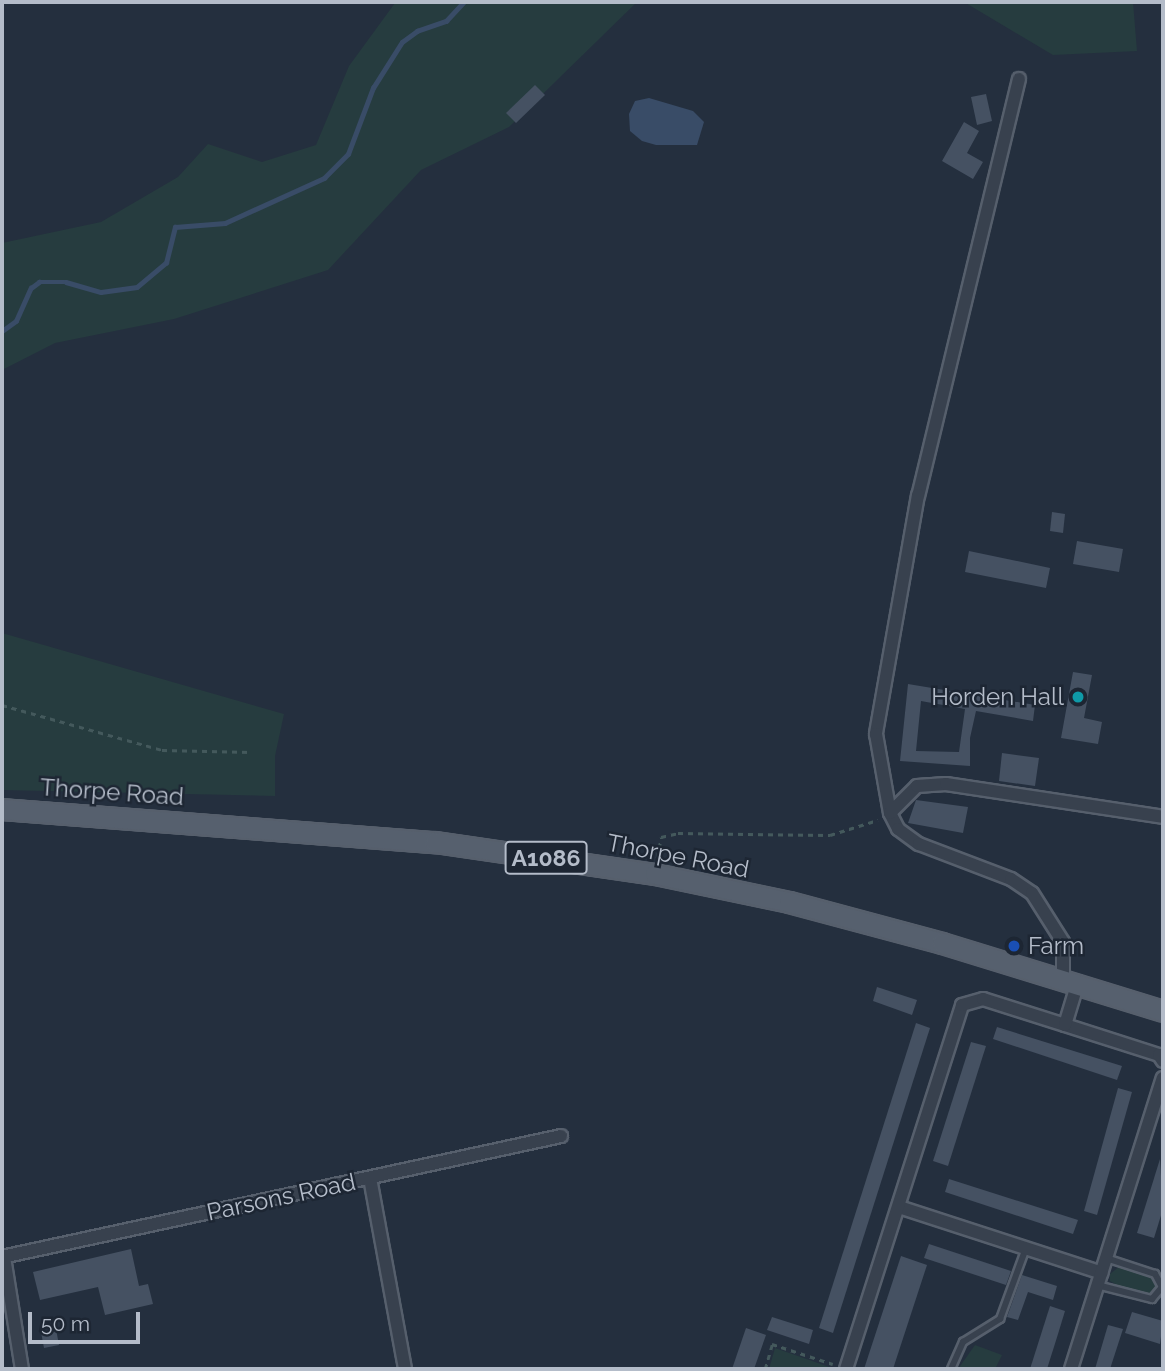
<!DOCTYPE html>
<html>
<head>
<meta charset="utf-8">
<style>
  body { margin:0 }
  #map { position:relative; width:1165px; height:1371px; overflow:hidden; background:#242f3e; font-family:Raleway,sans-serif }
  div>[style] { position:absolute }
  .green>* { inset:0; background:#263c3f }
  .water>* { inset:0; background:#394c67 }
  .stream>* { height:4.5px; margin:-2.25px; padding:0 2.25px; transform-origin:2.25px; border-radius:2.25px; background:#394c67 }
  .building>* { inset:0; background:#455162 }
  .path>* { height:2.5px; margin-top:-1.25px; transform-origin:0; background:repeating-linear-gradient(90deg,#44595c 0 5px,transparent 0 10px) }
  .roads { filter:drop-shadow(2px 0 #565f6c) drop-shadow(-2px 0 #565f6c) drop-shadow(0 2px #565f6c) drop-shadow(0 -2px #565f6c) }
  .service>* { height:6px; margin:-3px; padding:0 3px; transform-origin:3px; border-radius:3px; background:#38414e }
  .minor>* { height:12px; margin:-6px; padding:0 6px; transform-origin:6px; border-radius:6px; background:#38414e }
  .primary>* { height:19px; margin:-9.5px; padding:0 9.5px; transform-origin:9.5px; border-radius:9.5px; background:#56606e }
  .dots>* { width:19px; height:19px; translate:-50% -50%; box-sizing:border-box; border:4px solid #1d2633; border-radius:50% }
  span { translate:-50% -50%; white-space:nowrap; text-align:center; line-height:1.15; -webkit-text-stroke:5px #1d2633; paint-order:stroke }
  .shield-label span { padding:2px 5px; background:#1d2633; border:2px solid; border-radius:5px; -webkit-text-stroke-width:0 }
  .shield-label { font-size:23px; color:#b4bcc9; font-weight:700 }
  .poi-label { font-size:24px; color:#b4bcc9 }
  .right { translate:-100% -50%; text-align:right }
  .left { translate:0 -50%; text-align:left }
  .street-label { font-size:24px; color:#b4bcc9 }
  .frame { position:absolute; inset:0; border:4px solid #b4bcc9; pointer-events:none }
  .scale { position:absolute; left:28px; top:1312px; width:112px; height:32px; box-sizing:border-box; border:4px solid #b4bcc9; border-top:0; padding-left:9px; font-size:21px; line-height:24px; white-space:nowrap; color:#b4bcc9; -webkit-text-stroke:5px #1d2633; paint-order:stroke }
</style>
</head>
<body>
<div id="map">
  <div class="green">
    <i style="clip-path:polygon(637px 2px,509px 127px,421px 170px,328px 270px,174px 319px,55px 343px,2px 370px,2px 243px,101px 222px,178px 177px,208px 144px,262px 162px,316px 145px,349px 66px,395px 3px)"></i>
    <i style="clip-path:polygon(964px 2px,1133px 2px,1137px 51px,1053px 55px)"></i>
    <i style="clip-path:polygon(2px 633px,284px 714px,275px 756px,275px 796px,2px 790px)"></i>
    <i style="clip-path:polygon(1120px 1266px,1155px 1278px,1159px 1288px,1152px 1295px,1117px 1285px,1110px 1281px,1110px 1274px)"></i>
    <i style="clip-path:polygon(975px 1345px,1002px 1355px,995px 1369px,958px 1369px)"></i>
    <i style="clip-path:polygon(775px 1348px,835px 1369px,769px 1369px)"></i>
  </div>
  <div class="water">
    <i style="clip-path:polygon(649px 98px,693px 111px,704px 122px,697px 145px,656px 145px,642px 141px,630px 131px,629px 114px,635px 101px)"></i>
  </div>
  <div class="stream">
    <i style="left:2px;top:331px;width:17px;rotate:-36deg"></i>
    <i style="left:16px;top:321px;width:36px;rotate:-66deg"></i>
    <i style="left:31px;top:288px;width:10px;rotate:-37deg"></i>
    <i style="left:39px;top:282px;width:27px"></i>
    <i style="left:66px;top:282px;width:36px;rotate:16deg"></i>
    <i style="left:101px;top:292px;width:36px;rotate:-8deg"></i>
    <i style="left:137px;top:287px;width:38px;rotate:-40deg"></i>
    <i style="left:166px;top:263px;width:37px;rotate:-76deg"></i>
    <i style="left:175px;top:227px;width:50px;rotate:-4.6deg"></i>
    <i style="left:225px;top:223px;width:109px;rotate:-24.4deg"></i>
    <i style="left:324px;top:178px;width:34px;rotate:-45deg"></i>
    <i style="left:348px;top:154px;width:71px;rotate:-69.3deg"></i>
    <i style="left:373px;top:88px;width:54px;rotate:-57.8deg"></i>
    <i style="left:402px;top:42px;width:19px;rotate:-36deg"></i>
    <i style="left:417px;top:31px;width:31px;rotate:-19deg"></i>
    <i style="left:446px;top:21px;width:26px;rotate:-47deg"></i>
  </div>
  <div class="building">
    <i style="clip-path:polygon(535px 85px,545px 95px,516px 123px,506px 113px)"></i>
    <i style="clip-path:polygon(986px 94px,992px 121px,977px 125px,971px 97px)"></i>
    <i style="clip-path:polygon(964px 122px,979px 131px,967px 153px,983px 162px,973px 179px,942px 161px)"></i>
    <i style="clip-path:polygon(1052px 512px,1065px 514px,1063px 533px,1050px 531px)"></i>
    <i style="clip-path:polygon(1077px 541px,1123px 549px,1119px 572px,1073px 564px)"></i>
    <i style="clip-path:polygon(969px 551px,1050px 568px,1046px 588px,965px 572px)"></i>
    <i style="clip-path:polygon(1073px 672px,1092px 675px,1084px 718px,1102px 722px,1098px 744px,1061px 738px)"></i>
    <i style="clip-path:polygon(evenodd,908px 684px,1035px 705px,1033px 721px,976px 711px,970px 738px,970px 766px,900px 761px,908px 684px,921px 701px,965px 709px,959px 752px,916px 751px,921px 701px)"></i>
    <i style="clip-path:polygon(1002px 753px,1039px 758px,1035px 786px,999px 781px)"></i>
    <i style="clip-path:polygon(916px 800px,968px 807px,963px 833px,908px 823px)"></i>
    <i style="clip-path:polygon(877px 987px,917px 1000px,912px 1015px,873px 1001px)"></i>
    <i style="clip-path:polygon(916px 1023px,930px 1028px,833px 1333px,819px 1328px)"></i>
    <i style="clip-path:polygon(997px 1027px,1122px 1066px,1117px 1080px,993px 1039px)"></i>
    <i style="clip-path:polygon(971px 1042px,986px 1046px,948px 1166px,933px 1161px)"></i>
    <i style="clip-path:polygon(1118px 1088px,1132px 1092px,1097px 1215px,1084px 1211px)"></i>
    <i style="clip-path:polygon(1160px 1159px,1163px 1209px,1154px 1238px,1137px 1233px)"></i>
    <i style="clip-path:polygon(949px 1179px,1078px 1220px,1073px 1234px,945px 1192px)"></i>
    <i style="clip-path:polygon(929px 1244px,1011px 1271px,1006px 1285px,924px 1258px)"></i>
    <i style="clip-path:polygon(131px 1249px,139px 1286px,148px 1284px,153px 1304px,105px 1315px,98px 1287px,40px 1300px,33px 1272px)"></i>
    <i style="clip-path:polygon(901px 1256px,927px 1265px,893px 1369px,864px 1369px)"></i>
    <i style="clip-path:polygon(1022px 1275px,1057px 1286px,1053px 1300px,1028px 1292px,1018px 1320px,1007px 1317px)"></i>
    <i style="clip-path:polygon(1050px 1306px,1065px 1311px,1058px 1334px,1047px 1369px,1030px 1369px)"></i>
    <i style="clip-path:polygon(1132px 1312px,1163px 1321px,1160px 1344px,1125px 1333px)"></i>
    <i style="clip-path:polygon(772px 1317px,813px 1330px,809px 1344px,767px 1330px)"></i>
    <i style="clip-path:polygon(1108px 1325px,1123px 1329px,1110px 1369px,1095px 1369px)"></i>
    <i style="clip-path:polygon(746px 1328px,766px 1335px,754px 1369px,732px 1369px)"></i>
    <i style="clip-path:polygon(56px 1329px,59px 1345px,44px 1348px,41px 1332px)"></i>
  </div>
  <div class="path">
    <i style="left:2px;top:705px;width:166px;rotate:15.7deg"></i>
    <i style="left:162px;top:750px;width:89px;rotate:1.3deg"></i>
    <i style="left:657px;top:858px;width:21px;rotate:-79deg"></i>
    <i style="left:661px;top:837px;width:17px;rotate:-13deg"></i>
    <i style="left:678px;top:833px;width:152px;rotate:0.8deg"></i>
    <i style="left:830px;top:835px;width:50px;rotate:-17.4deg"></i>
    <i style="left:765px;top:1369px;width:26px;rotate:-74deg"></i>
    <i style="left:772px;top:1344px;width:64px;rotate:18.2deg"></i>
  </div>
  <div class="roads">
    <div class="service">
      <i style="left:1097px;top:1285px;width:57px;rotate:14.3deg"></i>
      <i style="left:1152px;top:1299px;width:16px;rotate:-50deg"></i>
      <i style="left:1162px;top:1287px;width:15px;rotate:-118deg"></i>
      <i style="left:1155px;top:1274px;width:52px;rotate:-161.9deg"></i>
      <i style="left:951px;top:1369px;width:30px;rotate:-66deg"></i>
      <i style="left:963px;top:1342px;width:44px;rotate:-31.9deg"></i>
      <i style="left:1000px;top:1319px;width:76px;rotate:-69.9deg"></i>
    </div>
    <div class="minor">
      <i style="left:1019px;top:79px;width:428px;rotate:103.6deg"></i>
      <i style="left:918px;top:495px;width:243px;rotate:100deg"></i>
      <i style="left:876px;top:734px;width:80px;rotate:80deg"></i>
      <i style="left:890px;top:813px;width:18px;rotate:63deg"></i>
      <i style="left:898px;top:829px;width:26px;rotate:36deg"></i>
      <i style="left:919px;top:844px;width:98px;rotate:20.8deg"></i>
      <i style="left:1011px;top:879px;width:25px;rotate:34deg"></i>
      <i style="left:1032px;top:893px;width:58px;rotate:57.7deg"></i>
      <i style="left:1063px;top:942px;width:36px;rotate:90deg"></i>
      <i style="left:890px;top:813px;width:38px;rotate:-45deg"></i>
      <i style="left:917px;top:786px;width:29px;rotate:-4deg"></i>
      <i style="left:946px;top:784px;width:219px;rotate:8.6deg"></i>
      <i style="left:1065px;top:1025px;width:99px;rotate:17.7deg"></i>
      <i style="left:1159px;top:1055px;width:7px;rotate:56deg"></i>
      <i style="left:370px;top:1178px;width:194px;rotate:79.6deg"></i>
      <i style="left:899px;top:1207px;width:213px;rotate:18deg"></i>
      <i style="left:2px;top:1257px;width:572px;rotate:-12.21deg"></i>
      <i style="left:4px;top:1257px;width:113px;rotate:80.9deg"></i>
      <i style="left:846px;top:1369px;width:382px;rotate:-72.3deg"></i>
      <i style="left:962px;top:1005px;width:22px;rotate:-16deg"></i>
      <i style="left:983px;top:999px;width:86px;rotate:17.6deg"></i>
      <i style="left:1065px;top:1025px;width:45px;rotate:-73.2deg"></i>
      <i style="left:1071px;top:1369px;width:305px;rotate:-72.5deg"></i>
    </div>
    <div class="primary">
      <i style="left:2px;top:809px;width:434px;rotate:4.4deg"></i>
      <i style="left:435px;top:842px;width:222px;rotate:8.3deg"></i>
      <i style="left:655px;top:874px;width:137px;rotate:11.8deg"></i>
      <i style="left:789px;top:902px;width:158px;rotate:15deg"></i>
      <i style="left:942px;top:943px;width:231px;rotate:17.1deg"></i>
    </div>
  </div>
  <div class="dots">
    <i style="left:1078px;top:697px;background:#0f9aa8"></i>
    <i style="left:1014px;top:946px;background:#1a4fb4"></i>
  </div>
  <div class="shield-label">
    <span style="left:546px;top:858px">A1086</span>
  </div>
  <div class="poi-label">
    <span class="right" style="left:1064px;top:697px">Horden Hall</span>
    <span class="left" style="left:1028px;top:946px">Farm</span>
  </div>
  <div class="street-label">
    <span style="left:112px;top:792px;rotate:4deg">Thorpe Road</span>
    <span style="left:678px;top:856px;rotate:11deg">Thorpe Road</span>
    <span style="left:281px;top:1197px;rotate:-12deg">Parsons Road</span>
  </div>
  <div class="frame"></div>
  <div class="scale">50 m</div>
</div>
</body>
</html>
